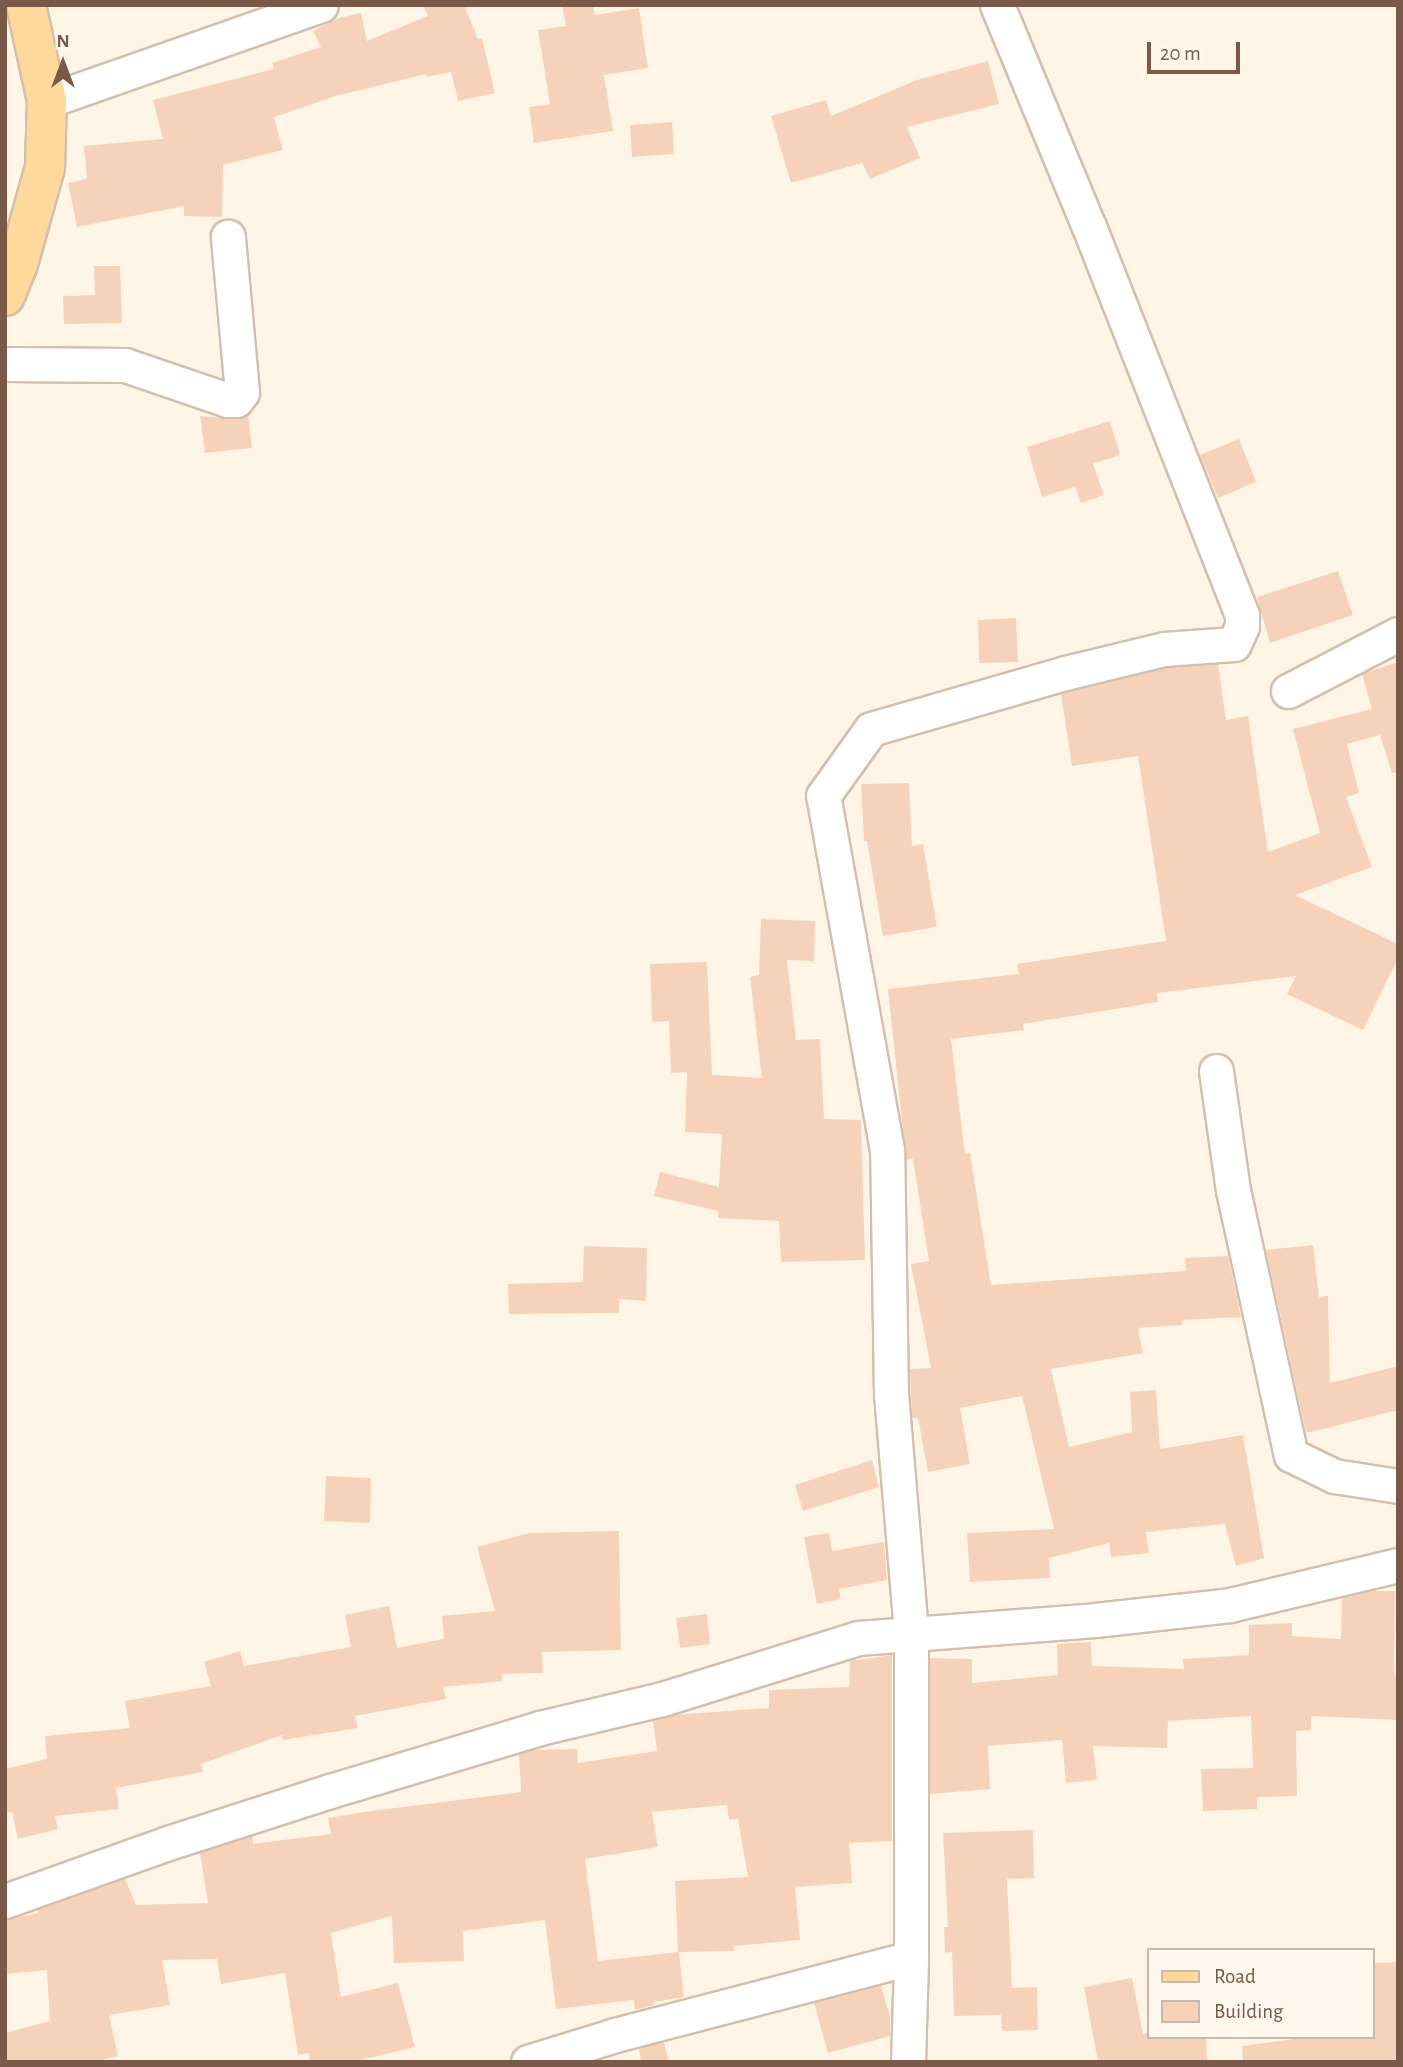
<!DOCTYPE html>
<html>
<head>
<meta charset="utf-8">
<style>
  body { margin:0 }
  #map { position:relative; width:1403px; height:2067px; overflow:hidden; background:#fef5e6; font-family:"Alegreya Sans",sans-serif }
  div>[style] { position:absolute }
  .building>* { inset:0; background:#f6d2bb }
  .roads { filter:drop-shadow(2px 0 #d4bead) drop-shadow(-2px 0 #d4bead) drop-shadow(0 2px #d4bead) drop-shadow(0 -2px #d4bead) }
  .minor>* { height:33px; margin:-16.5px; padding:0 16.5px; transform-origin:16.5px; border-radius:16.5px; background:#fff }
  .major>* { height:38px; margin:-19px; padding:0 19px; transform-origin:19px; border-radius:19px; background:#ffd99c }
  span { translate:-50% -50%; white-space:nowrap; text-align:center; line-height:1.15; -webkit-text-stroke:5px #fff8ee; paint-order:stroke }
  .frame { position:absolute; inset:0; border:7px solid #7a5948; pointer-events:none }
  .legend { position:absolute; left:1147px; top:1948px; width:228px; height:91px; box-sizing:border-box; background:#fff8ee; border:2px solid #cab8ac; margin:0; padding:9px 12px; list-style:none; font-size:21px; color:#7a5948 }
  .legend li { display:flex; align-items:center; gap:14px; height:35px }
  .legend b { width:35px; border:2px solid #cab8ac }
  .north { position:absolute; left:28px; top:28px; width:70px; height:70px; -webkit-text-stroke:5px #fff8ee; paint-order:stroke; rotate:0deg; font-size:19px; font-weight:700; line-height:28px; text-align:center; color:#7a5948 }
  .north::after { content:''; display:block; margin:auto; width:24px; height:32px; background:#7a5948; clip-path:polygon(50% 0,100% 100%,50% 72%,0 100%) }
  .scale { position:absolute; left:1147px; top:42px; width:93px; height:32px; box-sizing:border-box; border:4px solid #7a5948; border-top:0; padding-left:9px; font-size:21px; line-height:24px; white-space:nowrap; color:#7a5948; -webkit-text-stroke:5px #fff8ee; paint-order:stroke }
</style>
</head>
<body>
<div id="map">
  <div class="building">
    <i style="clip-path:polygon(423px 5px,464px 5px,478px 39px,482px 38px,495px 93px,458px 101px,451px 72px,427px 77px,426px 74px,336px 96px,274px 117px,283px 150px,223px 165px,222px 217px,184px 216px,184px 206px,77px 227px,68px 183px,87px 179px,84px 146px,163px 139px,153px 100px,274px 69px,272px 63px,321px 47px,313px 31px,339px 18px,361px 13px,367px 41px,428px 16px)"></i>
    <i style="clip-path:polygon(562px 5px,593px 5px,595px 15px,639px 8px,648px 68px,604px 75px,613px 131px,534px 143px,529px 107px,550px 104px,538px 30px,566px 26px)"></i>
    <i style="clip-path:polygon(988px 61px,999px 104px,907px 127px,920px 158px,870px 179px,862px 163px,791px 183px,771px 116px,826px 100px,831px 116px,917px 80px)"></i>
    <i style="clip-path:polygon(672px 122px,674px 154px,632px 157px,630px 125px)"></i>
    <i style="clip-path:polygon(94px 266px,120px 266px,122px 323px,64px 324px,63px 296px,95px 295px)"></i>
    <i style="clip-path:polygon(248px 414px,252px 448px,205px 453px,200px 416px,236px 419px)"></i>
    <i style="clip-path:polygon(1110px 421px,1120px 455px,1093px 464px,1104px 495px,1081px 503px,1075px 487px,1042px 497px,1027px 447px)"></i>
    <i style="clip-path:polygon(1239px 439px,1256px 482px,1218px 498px,1200px 455px)"></i>
    <i style="clip-path:polygon(1338px 571px,1353px 615px,1270px 643px,1257px 597px)"></i>
    <i style="clip-path:polygon(1016px 618px,1018px 662px,979px 663px,978px 620px)"></i>
    <i style="clip-path:polygon(1398px 662px,1398px 772px,1392px 773px,1380px 735px,1347px 744px,1359px 793px,1346px 797px,1372px 867px,1295px 895px,1398px 944px,1398px 958px,1363px 1030px,1287px 994px,1296px 976px,1157px 993px,1158px 1002px,1023px 1024px,1024px 1030px,951px 1039px,965px 1154px,970px 1153px,991px 1285px,1186px 1271px,1185px 1258px,1228px 1256px,1241px 1317px,1182px 1320px,1182px 1325px,1138px 1328px,1143px 1353px,1051px 1369px,1069px 1447px,1132px 1432px,1130px 1392px,1156px 1390px,1160px 1449px,1243px 1435px,1264px 1558px,1236px 1566px,1225px 1524px,1146px 1532px,1149px 1553px,1111px 1557px,1109px 1543px,1049px 1558px,1050px 1578px,970px 1582px,967px 1533px,1054px 1529px,1022px 1396px,960px 1408px,970px 1464px,928px 1472px,918px 1418px,912px 1418px,910px 1369px,931px 1368px,911px 1264px,929px 1261px,913px 1159px,906px 1160px,888px 989px,1019px 974px,1017px 964px,1166px 941px,1138px 756px,1072px 766px,1061px 694px,1167px 668px,1218px 664px,1226px 720px,1248px 716px,1268px 852px,1320px 833px,1293px 729px,1372px 709px,1362px 674px)"></i>
    <i style="clip-path:polygon(909px 783px,912px 846px,923px 844px,937px 927px,883px 936px,867px 841px,864px 841px,861px 784px)"></i>
    <i style="clip-path:polygon(761px 919px,815px 921px,814px 961px,787px 960px,796px 1040px,820px 1039px,824px 1119px,861px 1120px,865px 1260px,781px 1262px,779px 1221px,718px 1218px,718px 1211px,654px 1196px,660px 1172px,719px 1187px,722px 1134px,685px 1132px,687px 1072px,671px 1073px,669px 1021px,652px 1022px,650px 964px,707px 962px,712px 1075px,762px 1078px,750px 977px,759px 975px)"></i>
    <i style="clip-path:polygon(1313px 1245px,1319px 1297px,1328px 1296px,1330px 1383px,1398px 1366px,1398px 1410px,1311px 1432px,1306px 1432px,1266px 1250px)"></i>
    <i style="clip-path:polygon(584px 1246px,647px 1248px,646px 1301px,619px 1299px,619px 1313px,509px 1314px,508px 1284px,583px 1282px)"></i>
    <i style="clip-path:polygon(872px 1460px,879px 1487px,803px 1511px,795px 1485px)"></i>
    <i style="clip-path:polygon(326px 1476px,371px 1478px,370px 1523px,324px 1521px)"></i>
    <i style="clip-path:polygon(619px 1531px,621px 1650px,542px 1652px,543px 1673px,502px 1674px,502px 1681px,443px 1687px,446px 1699px,355px 1716px,358px 1728px,283px 1740px,282px 1735px,201px 1764px,203px 1772px,116px 1788px,119px 1809px,55px 1816px,58px 1829px,18px 1839px,12px 1812px,5px 1813px,5px 1769px,47px 1759px,45px 1736px,130px 1728px,125px 1701px,211px 1686px,204px 1662px,240px 1651px,244px 1666px,351px 1647px,345px 1615px,389px 1606px,397px 1648px,444px 1639px,442px 1616px,495px 1611px,477px 1547px,529px 1533px)"></i>
    <i style="clip-path:polygon(829px 1533px,832px 1551px,884px 1542px,887px 1580px,839px 1589px,841px 1599px,817px 1604px,804px 1537px)"></i>
    <i style="clip-path:polygon(1373px 1591px,1395px 1591px,1394px 1675px,1398px 1675px,1398px 1720px,1311px 1716px,1311px 1730px,1296px 1731px,1297px 1796px,1257px 1797px,1257px 1809px,1203px 1811px,1201px 1769px,1253px 1768px,1251px 1716px,1168px 1721px,1167px 1748px,1093px 1746px,1097px 1780px,1066px 1783px,1062px 1740px,988px 1746px,990px 1789px,930px 1794px,930px 1658px,972px 1659px,972px 1683px,1058px 1675px,1057px 1644px,1091px 1642px,1092px 1666px,1184px 1669px,1183px 1659px,1249px 1655px,1249px 1625px,1292px 1623px,1292px 1636px,1341px 1639px,1342px 1598px)"></i>
    <i style="clip-path:polygon(707px 1614px,710px 1644px,680px 1648px,676px 1618px)"></i>
    <i style="clip-path:polygon(evenodd,892px 1655px,892px 1841px,849px 1843px,852px 1883px,795px 1887px,800px 1940px,734px 1946px,734px 1951px,679px 1952px,684px 1997px,653px 2002px,654px 2005px,635px 2010px,634px 2000px,556px 2009px,545px 1920px,463px 1931px,464px 1961px,394px 1963px,392px 1916px,331px 1933px,341px 1997px,398px 1983px,415px 2047px,353px 2062px,310px 2062px,309px 2053px,298px 2055px,285px 1973px,221px 1984px,217px 1959px,162px 1960px,170px 2005px,109px 2015px,118px 2056px,93px 2062px,5px 2062px,5px 2033px,50px 2021px,47px 1970px,5px 1974px,5px 1920px,38px 1913px,38px 1910px,125px 1879px,136px 1905px,208px 1903px,200px 1853px,252px 1836px,253px 1844px,331px 1834px,328px 1818px,363px 1812px,521px 1792px,519px 1754px,532px 1750px,577px 1749px,578px 1763px,657px 1751px,653px 1721px,675px 1715px,769px 1708px,769px 1690px,849px 1687px,850px 1661px,892px 1655px,727px 1805px,729px 1820px,738px 1819px,748px 1877px,675px 1881px,678px 1952px,598px 1961px,585px 1859px,658px 1847px,652px 1812px,727px 1805px)"></i>
    <i style="clip-path:polygon(1033px 1830px,1034px 1878px,1007px 1879px,1012px 1988px,1037px 1987px,1038px 2030px,1002px 2031px,1001px 2015px,954px 2016px,952px 1952px,945px 1953px,944px 1927px,948px 1927px,943px 1833px)"></i>
    <i style="clip-path:polygon(1398px 1962px,1398px 2062px,1243px 2062px,1242px 2046px,1308px 2037px,1373px 2037px,1373px 1963px)"></i>
    <i style="clip-path:polygon(1132px 1978px,1143px 2034px,1149px 2033px,1149px 2037px,1206px 2037px,1207px 2062px,1098px 2062px,1084px 1987px)"></i>
    <i style="clip-path:polygon(881px 1986px,890px 2017px,890px 2036px,828px 2053px,814px 2003px)"></i>
    <i style="clip-path:polygon(664px 2042px,669px 2062px,641px 2062px,639px 2049px)"></i>
  </div>
  <div class="roads">
    <div class="minor">
      <i style="left:47px;top:101px;width:290px;rotate:-19.3deg"></i>
      <i style="left:5px;top:364px;width:120px;rotate:0.5deg"></i>
      <i style="left:125px;top:365px;width:108px;rotate:18.9deg"></i>
      <i style="left:227px;top:400px;width:9px"></i>
      <i style="left:236px;top:400px;width:10px;rotate:-53deg"></i>
      <i style="left:242px;top:392px;width:156px;rotate:-95.2deg"></i>
      <i style="left:1288px;top:691px;width:124px;rotate:-27.4deg"></i>
      <i style="left:1216px;top:1071px;width:120px;rotate:81.9deg"></i>
      <i style="left:1233px;top:1190px;width:271px;rotate:77.7deg"></i>
      <i style="left:1291px;top:1455px;width:48px;rotate:26deg"></i>
      <i style="left:1334px;top:1476px;width:65px;rotate:8.9deg"></i>
      <i style="left:5px;top:1901px;width:173px;rotate:-19.6deg"></i>
      <i style="left:168px;top:1843px;width:170px;rotate:-17.8deg"></i>
      <i style="left:330px;top:1791px;width:219px;rotate:-16.7deg"></i>
      <i style="left:540px;top:1728px;width:125px;rotate:-13.4deg"></i>
      <i style="left:662px;top:1699px;width:205px;rotate:-17.3deg"></i>
      <i style="left:858px;top:1638px;width:238px;rotate:-4.3deg"></i>
      <i style="left:1095px;top:1620px;width:136px;rotate:-6.3deg"></i>
      <i style="left:1230px;top:1605px;width:173px;rotate:-13.4deg"></i>
      <i style="left:528px;top:2062px;width:91px;rotate:-17.2deg"></i>
      <i style="left:615px;top:2035px;width:306px;rotate:-14.6deg"></i>
      <i style="left:908px;top:2062px;width:104px;rotate:-88.3deg"></i>
      <i style="left:911px;top:1958px;width:326px;rotate:-90deg"></i>
      <i style="left:911px;top:1632px;width:238px;rotate:-94.8deg"></i>
      <i style="left:891px;top:1395px;width:245px;rotate:-90.9deg"></i>
      <i style="left:887px;top:1150px;width:360px;rotate:-100.2deg"></i>
      <i style="left:823px;top:796px;width:82px;rotate:-54.4deg"></i>
      <i style="left:871px;top:729px;width:202px;rotate:-16.1deg"></i>
      <i style="left:1065px;top:673px;width:102px;rotate:-13.6deg"></i>
      <i style="left:1164px;top:649px;width:70px;rotate:-4.1deg"></i>
      <i style="left:1234px;top:644px;width:20px;rotate:-66deg"></i>
      <i style="left:1242px;top:626px;width:11px;rotate:-90deg"></i>
      <i style="left:1242px;top:615px;width:417px;rotate:-111.5deg"></i>
      <i style="left:1089px;top:227px;width:240px;rotate:-112.5deg"></i>
    </div>
    <div class="major">
      <i style="left:5px;top:296px;width:35px;rotate:-68deg"></i>
      <i style="left:18px;top:264px;width:101px;rotate:-74.4deg"></i>
      <i style="left:45px;top:167px;width:66px;rotate:-88.3deg"></i>
      <i style="left:47px;top:101px;width:98px;rotate:-102.3deg"></i>
    </div>
  </div>
  <div class="frame"></div>
  <ul class="legend">
  <li><b style="height:9px;background:#ffd99c"></b>Road</li>
  <li><b style="height:19px;background:#f6d2bb"></b>Building</li>
  </ul>
  <div class="north">N</div>
  <div class="scale">20 m</div>
</div>
</body>
</html>
